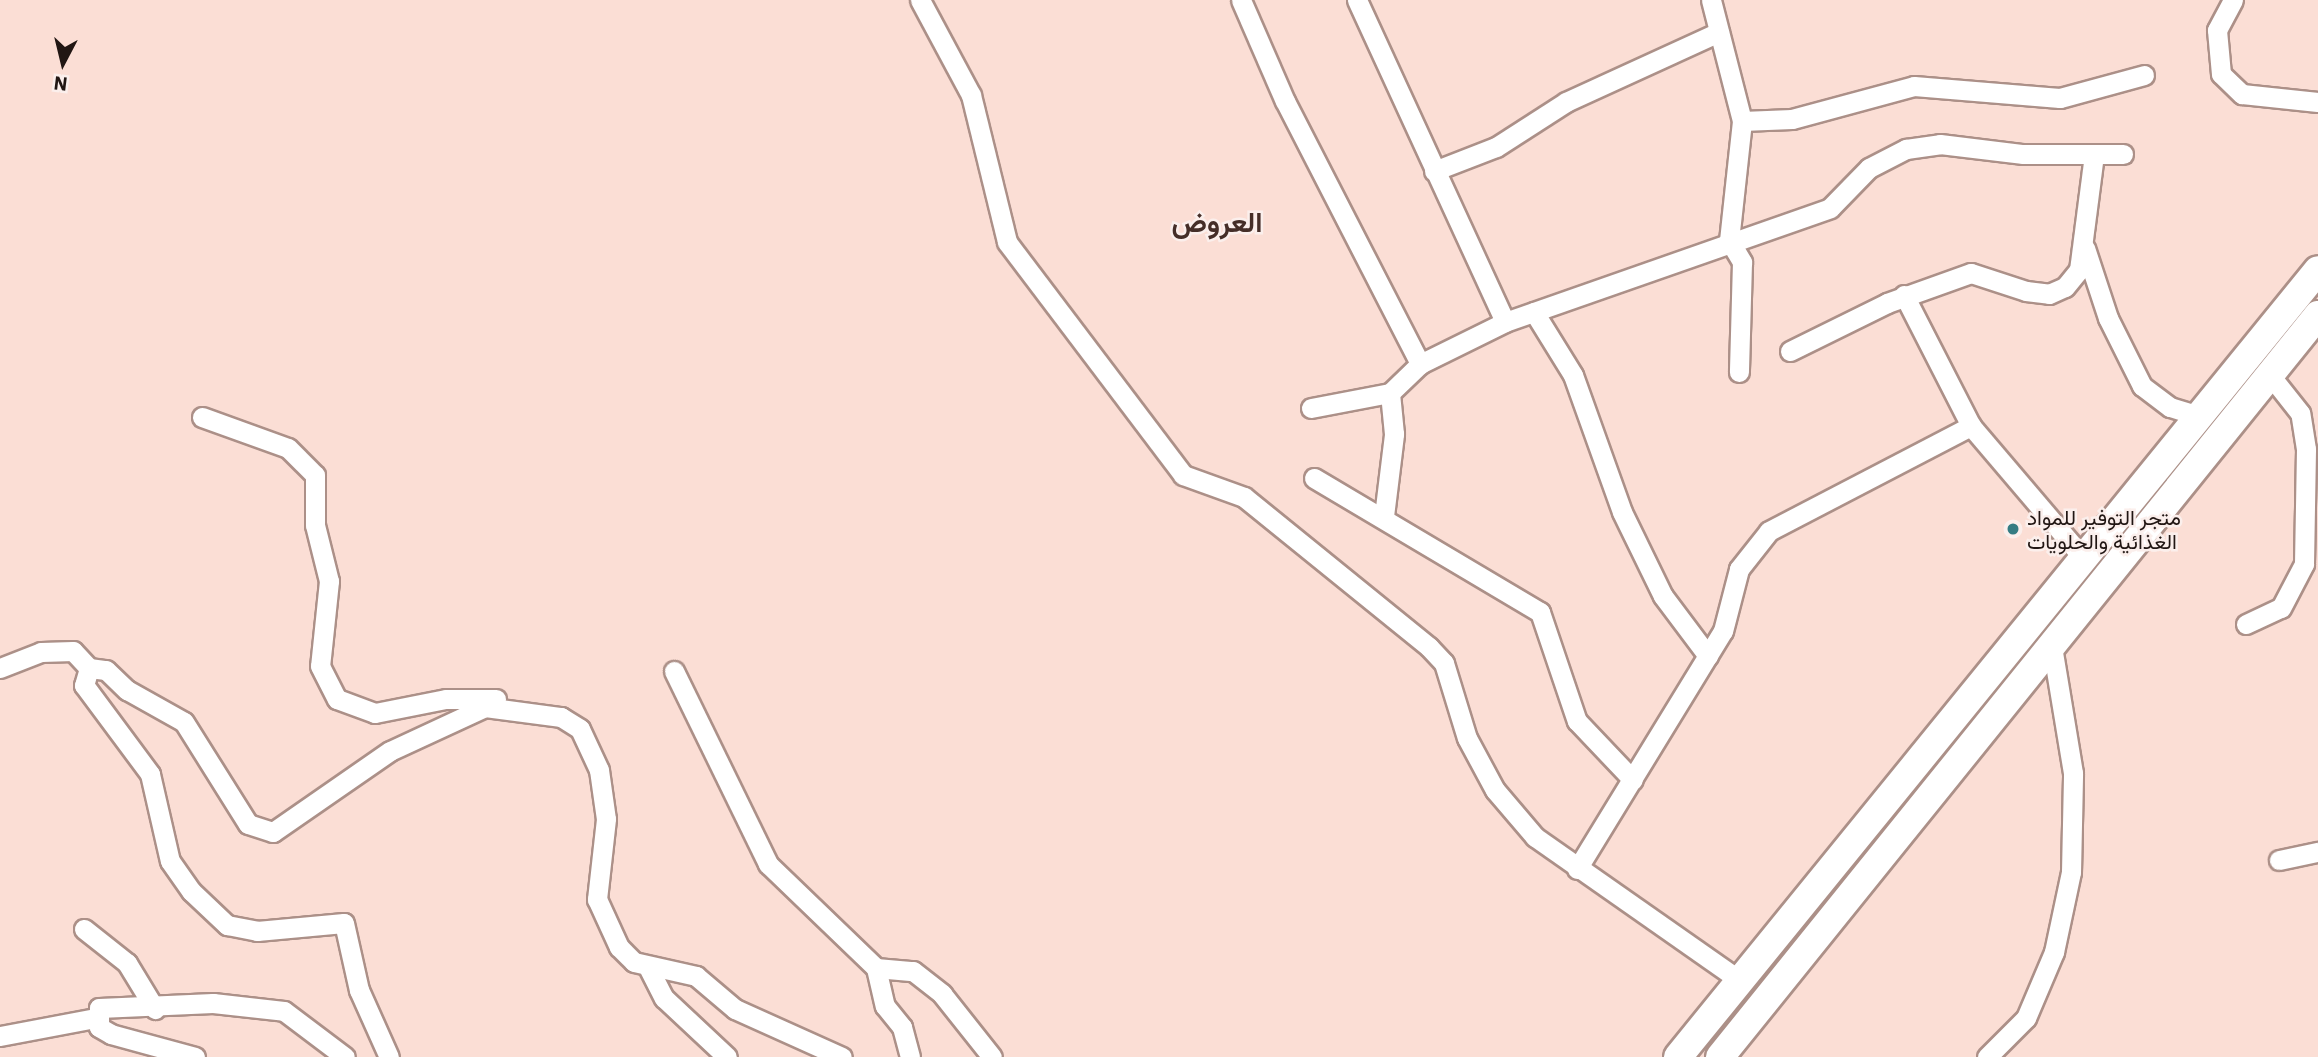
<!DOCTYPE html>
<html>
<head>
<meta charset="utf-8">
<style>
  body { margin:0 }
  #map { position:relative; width:2318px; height:1057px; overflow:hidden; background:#fbded5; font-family:"IBM Plex Sans",Vazirmatn,sans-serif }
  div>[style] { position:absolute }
  .roads { filter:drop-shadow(2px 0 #ac9088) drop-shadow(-2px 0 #ac9088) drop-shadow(0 2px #ac9088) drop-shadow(0 -2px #ac9088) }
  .street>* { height:19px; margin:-9.5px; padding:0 9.5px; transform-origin:9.5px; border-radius:9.5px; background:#fff }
  .secondary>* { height:28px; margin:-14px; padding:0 14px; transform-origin:14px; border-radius:14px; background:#fff }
  .dots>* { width:19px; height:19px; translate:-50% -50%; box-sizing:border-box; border:4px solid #fbefec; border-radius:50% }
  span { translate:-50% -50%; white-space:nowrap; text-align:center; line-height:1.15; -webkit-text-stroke:5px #fbefec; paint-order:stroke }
  .poi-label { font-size:21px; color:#211613 }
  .left { translate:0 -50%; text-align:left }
  .district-label { font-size:28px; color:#452e28; font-weight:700 }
  .north { position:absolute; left:28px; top:28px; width:70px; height:70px; -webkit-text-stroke:5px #fbefec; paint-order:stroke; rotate:187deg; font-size:19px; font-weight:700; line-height:28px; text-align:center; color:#211613 }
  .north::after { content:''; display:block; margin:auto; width:24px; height:32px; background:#211613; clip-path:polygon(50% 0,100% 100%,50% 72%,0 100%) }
</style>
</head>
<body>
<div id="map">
  <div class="roads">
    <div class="street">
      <i style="left:920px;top:0;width:108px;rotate:61.8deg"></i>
      <i style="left:971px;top:95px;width:151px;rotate:76.2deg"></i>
      <i style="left:1007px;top:242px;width:292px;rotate:52.9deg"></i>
      <i style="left:1183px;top:475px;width:65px;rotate:19.8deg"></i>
      <i style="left:1244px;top:497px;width:238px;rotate:39deg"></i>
      <i style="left:1429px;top:647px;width:22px;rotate:47deg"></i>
      <i style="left:1444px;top:663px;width:78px;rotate:73deg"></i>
      <i style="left:1467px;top:738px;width:59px;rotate:61.7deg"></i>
      <i style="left:1495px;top:790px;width:62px;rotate:49.6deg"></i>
      <i style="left:1535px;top:837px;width:249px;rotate:35deg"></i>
      <i style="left:1241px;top:0;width:110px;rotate:66.5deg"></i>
      <i style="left:1285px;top:101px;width:296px;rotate:62.8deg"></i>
      <i style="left:1357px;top:0;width:354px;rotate:65.3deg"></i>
      <i style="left:1711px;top:0;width:125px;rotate:75.6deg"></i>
      <i style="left:1742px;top:121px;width:120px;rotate:96.2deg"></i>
      <i style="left:1729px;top:240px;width:26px;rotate:59deg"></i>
      <i style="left:1742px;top:262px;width:110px;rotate:91.6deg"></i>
      <i style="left:2233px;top:0;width:34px;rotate:118deg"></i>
      <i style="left:2217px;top:30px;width:44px;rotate:84.8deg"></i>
      <i style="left:2221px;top:74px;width:29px;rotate:44deg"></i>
      <i style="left:2242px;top:94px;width:76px;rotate:6deg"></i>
      <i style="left:1742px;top:121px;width:50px;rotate:-2.3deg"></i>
      <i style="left:1792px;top:119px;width:126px;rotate:-15.1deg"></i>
      <i style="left:1914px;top:86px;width:146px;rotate:4.7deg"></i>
      <i style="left:2060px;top:98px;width:87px;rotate:-15.3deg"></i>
      <i style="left:1434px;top:171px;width:66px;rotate:-21.2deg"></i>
      <i style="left:1496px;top:147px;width:83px;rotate:-32.7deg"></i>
      <i style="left:1566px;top:102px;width:168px;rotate:-24.6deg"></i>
      <i style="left:2085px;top:248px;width:74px;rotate:71.8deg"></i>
      <i style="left:2108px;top:318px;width:76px;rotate:63.4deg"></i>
      <i style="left:2142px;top:386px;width:35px;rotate:37deg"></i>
      <i style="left:2170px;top:407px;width:31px;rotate:17deg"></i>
      <i style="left:1904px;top:295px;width:147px;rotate:62.9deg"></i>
      <i style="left:1971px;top:426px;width:175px;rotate:49.6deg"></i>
      <i style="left:1534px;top:312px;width:74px;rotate:58.2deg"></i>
      <i style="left:1573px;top:375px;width:145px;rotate:70.3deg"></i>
      <i style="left:1622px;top:512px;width:93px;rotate:64deg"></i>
      <i style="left:1663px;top:596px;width:75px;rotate:53.1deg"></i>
      <i style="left:1790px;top:351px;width:108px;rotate:-26.3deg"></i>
      <i style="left:1887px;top:303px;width:89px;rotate:-19.7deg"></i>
      <i style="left:1971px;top:273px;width:58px;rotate:18.1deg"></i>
      <i style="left:2026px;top:291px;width:23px;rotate:7deg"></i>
      <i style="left:2049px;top:294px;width:17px;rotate:-24deg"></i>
      <i style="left:2065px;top:287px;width:22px;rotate:-51deg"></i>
      <i style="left:2079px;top:270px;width:116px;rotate:-82.6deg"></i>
      <i style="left:1311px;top:408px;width:80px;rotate:-10.8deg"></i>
      <i style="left:1390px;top:393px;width:42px;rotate:-44deg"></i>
      <i style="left:1420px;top:364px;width:95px;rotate:-26.3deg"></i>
      <i style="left:1505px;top:322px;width:344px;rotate:-19.3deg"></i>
      <i style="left:1830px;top:208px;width:56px;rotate:-45.7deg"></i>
      <i style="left:1869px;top:168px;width:42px;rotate:-27.2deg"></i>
      <i style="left:1906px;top:149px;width:34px;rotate:-8deg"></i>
      <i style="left:1940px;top:144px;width:84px;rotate:6.9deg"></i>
      <i style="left:2023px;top:154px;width:100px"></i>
      <i style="left:202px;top:417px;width:91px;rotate:19.8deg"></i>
      <i style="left:288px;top:448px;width:38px;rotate:45deg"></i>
      <i style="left:315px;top:475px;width:50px;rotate:90deg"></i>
      <i style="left:315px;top:525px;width:58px;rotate:76deg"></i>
      <i style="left:329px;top:581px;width:85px;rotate:96deg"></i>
      <i style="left:320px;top:666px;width:37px;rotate:63deg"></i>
      <i style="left:337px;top:699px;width:40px;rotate:20.2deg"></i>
      <i style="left:375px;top:713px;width:72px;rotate:-11.2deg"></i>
      <i style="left:446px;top:699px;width:50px"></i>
      <i style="left:1314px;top:478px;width:263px;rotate:30.7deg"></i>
      <i style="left:1540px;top:612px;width:115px;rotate:71.3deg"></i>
      <i style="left:1577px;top:721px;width:81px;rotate:46.5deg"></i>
      <i style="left:1384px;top:516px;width:83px;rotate:-83deg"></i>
      <i style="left:1394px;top:434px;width:41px;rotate:-95.6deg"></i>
      <i style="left:2246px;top:624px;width:38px;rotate:-25deg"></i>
      <i style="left:2281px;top:608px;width:50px;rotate:-62.4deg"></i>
      <i style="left:2304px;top:564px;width:115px;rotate:-89deg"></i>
      <i style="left:2306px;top:449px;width:36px;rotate:-99deg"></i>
      <i style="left:2300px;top:413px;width:48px;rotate:-128.3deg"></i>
      <i style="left:0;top:668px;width:44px;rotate:-21.3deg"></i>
      <i style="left:41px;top:652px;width:32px;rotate:-2deg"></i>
      <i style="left:73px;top:651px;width:23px;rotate:47deg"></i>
      <i style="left:89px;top:668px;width:17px;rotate:7deg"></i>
      <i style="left:106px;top:670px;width:29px;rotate:44deg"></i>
      <i style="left:127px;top:690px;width:65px;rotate:29.3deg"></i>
      <i style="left:184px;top:722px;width:120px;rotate:57.9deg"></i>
      <i style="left:248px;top:824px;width:26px;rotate:18deg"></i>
      <i style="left:273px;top:832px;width:142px;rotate:-34.7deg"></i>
      <i style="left:390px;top:751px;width:105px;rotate:-24.9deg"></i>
      <i style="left:485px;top:707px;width:77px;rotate:7.5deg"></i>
      <i style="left:561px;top:717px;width:22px;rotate:32deg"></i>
      <i style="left:580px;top:729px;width:45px;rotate:65.1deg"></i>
      <i style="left:599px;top:770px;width:49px;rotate:81.9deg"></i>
      <i style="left:606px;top:819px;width:81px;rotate:96.4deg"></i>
      <i style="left:597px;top:899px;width:53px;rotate:65.4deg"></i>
      <i style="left:619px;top:947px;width:21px;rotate:45deg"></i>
      <i style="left:634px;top:962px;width:64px;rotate:12.7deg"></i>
      <i style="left:696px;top:976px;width:51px;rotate:40.2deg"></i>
      <i style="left:735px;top:1009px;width:117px;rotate:24.2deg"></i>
      <i style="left:89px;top:668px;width:18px;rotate:106deg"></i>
      <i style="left:84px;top:685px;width:111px;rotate:53.4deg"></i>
      <i style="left:150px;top:774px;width:89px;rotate:77.1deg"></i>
      <i style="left:170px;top:861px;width:37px;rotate:55deg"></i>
      <i style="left:191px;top:891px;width:50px;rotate:43.4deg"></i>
      <i style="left:227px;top:925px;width:31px;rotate:11deg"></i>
      <i style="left:257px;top:931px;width:87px;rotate:-5.3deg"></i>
      <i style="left:344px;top:923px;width:69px;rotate:77.4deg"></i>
      <i style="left:359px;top:990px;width:73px;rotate:65.9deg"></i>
      <i style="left:674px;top:671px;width:215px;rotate:64deg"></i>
      <i style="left:768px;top:864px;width:150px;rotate:43.9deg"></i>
      <i style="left:876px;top:968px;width:39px;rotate:77deg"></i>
      <i style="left:885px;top:1006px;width:27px;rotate:51deg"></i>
      <i style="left:902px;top:1027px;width:31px;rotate:75deg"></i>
      <i style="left:2279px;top:860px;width:40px;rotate:-12deg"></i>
      <i style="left:1577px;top:869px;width:279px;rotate:-58.5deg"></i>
      <i style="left:1723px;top:631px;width:64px;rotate:-75.5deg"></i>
      <i style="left:1739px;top:569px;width:48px;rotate:-51.7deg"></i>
      <i style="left:1769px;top:531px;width:228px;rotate:-27.5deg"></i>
      <i style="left:84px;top:929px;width:55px;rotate:38.3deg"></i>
      <i style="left:127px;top:963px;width:54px;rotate:58.7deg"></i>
      <i style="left:648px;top:967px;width:35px;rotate:63deg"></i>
      <i style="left:664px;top:998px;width:86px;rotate:43.1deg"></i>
      <i style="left:876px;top:968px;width:37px;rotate:5deg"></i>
      <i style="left:913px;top:971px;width:37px;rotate:38deg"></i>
      <i style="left:942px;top:994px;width:80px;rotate:51.6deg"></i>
      <i style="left:0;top:1036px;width:97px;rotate:-10.7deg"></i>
      <i style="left:195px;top:1057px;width:87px;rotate:-164.7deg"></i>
      <i style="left:111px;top:1034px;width:14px;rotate:-150deg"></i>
      <i style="left:99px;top:1027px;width:19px;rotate:-90deg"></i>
      <i style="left:99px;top:1008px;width:114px;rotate:-2.5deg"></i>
      <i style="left:213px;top:1003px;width:71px;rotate:6.4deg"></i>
      <i style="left:284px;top:1011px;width:76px;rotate:37deg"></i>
      <i style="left:1987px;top:1057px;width:55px;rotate:-45deg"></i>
      <i style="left:2026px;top:1018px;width:72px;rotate:-67deg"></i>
      <i style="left:2054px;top:952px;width:82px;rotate:-78deg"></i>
      <i style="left:2071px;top:872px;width:99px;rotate:-88.8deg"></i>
      <i style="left:2073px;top:773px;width:129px;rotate:-99.4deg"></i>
    </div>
    <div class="secondary">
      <i style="left:1678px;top:1057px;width:1014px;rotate:-50.88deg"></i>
      <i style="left:1720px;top:1057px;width:953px;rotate:-51.13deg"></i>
    </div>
  </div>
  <div class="dots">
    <i style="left:2013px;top:529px;background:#347c83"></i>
  </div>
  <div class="poi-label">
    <span class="left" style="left:2027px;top:529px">متجر التوفير للمواد<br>الغذائية والحلويات</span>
  </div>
  <div class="district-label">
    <span style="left:1217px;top:222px">العروض</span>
  </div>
  <div class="north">N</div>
</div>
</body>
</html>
